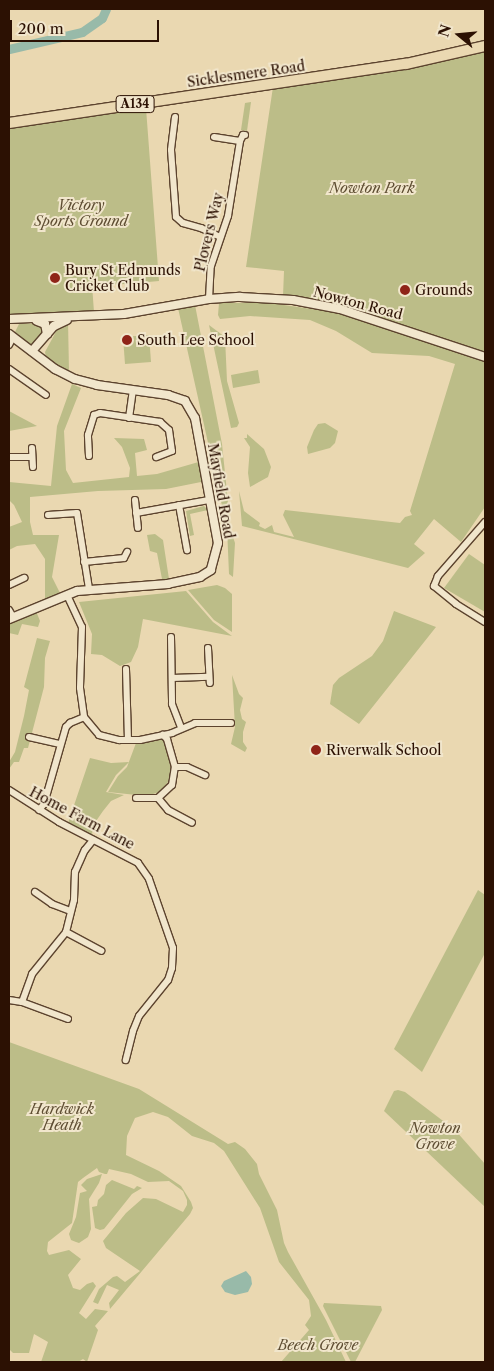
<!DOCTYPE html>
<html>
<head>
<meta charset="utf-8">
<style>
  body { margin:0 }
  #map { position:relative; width:494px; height:1371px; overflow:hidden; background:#ead8b1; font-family:"Libre Caslon Text",serif }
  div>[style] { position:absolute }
  .green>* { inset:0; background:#bcbd88 }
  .water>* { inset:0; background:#98baa9 }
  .river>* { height:9px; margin:-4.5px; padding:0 4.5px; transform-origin:4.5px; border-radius:4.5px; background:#98baa9 }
  .roads { filter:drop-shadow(1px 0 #5c432e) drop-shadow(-1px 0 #5c432e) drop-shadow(0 1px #5c432e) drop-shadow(0 -1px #5c432e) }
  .minor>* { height:6px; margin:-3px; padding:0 3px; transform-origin:3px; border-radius:3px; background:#f1e6cc }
  .tertiary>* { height:8px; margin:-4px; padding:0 4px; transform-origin:4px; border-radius:4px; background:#f1e6cc }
  .trunk>* { height:10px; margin:-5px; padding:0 5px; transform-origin:5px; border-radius:5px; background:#ead8b1 }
  .dots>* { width:14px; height:14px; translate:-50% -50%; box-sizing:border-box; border:2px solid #f1e6cc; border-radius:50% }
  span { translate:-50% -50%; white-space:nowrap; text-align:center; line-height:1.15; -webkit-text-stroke:4px #f1e6cc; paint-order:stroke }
  .shield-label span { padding:1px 4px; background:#f1e6cc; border:1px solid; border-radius:4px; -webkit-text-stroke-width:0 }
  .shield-label { font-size:12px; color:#2c1103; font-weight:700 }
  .street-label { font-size:14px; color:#2c1103 }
  .park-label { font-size:14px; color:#5e4d32; font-style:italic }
  .poi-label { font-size:14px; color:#2c1103 }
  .left { translate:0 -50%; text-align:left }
  .frame { position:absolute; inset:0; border:10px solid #2c1103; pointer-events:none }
  .north { position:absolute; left:434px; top:10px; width:50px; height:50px; -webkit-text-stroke:4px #f1e6cc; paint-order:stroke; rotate:287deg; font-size:14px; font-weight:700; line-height:20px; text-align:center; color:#2c1103 }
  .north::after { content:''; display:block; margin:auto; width:18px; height:22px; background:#2c1103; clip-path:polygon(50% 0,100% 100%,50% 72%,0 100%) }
  .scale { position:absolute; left:10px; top:20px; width:149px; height:22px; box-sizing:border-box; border:2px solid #2c1103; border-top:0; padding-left:6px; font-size:15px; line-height:18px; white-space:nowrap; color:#2c1103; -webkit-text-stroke:4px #f1e6cc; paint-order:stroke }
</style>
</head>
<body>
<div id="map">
  <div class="green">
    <i style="clip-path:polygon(485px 48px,485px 352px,354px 309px,349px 305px,347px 299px,341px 297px,337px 301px,324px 302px,283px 296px,284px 271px,246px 267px,273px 87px)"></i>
    <i style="clip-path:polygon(251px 102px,247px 131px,241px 130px,245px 103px)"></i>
    <i style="clip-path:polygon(146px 108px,159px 281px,126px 284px,92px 285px,94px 312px,9px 316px,9px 128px)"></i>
    <i style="clip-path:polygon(219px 303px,270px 303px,340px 313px,485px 362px,485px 507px,461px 542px,434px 519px,414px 544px,425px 553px,408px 568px,242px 526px,239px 491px,244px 511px,260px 523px,259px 526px,265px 529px,272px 525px,274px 532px,294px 537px,283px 515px,285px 510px,400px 523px,405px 517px,412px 515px,410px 511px,455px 364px,429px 356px,372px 353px,336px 331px,310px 320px,250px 316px,220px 319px,218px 315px)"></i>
    <i style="clip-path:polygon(195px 305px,222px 444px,231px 531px,235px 543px,233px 577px,229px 574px,227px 528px,178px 308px)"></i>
    <i style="clip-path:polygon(68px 321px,69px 371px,59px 368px,46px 358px,45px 352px,58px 328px)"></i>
    <i style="clip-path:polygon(38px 323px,42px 326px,43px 333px,33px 344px,28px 344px,15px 332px,19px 324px)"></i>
    <i style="clip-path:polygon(209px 325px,225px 337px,227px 381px,239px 423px,237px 427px,231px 428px)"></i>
    <i style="clip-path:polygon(149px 335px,151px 362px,125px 364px,123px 337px)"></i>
    <i style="clip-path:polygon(258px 370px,260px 383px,233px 388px,231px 375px)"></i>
    <i style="clip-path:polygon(72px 384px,81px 388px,64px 431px,66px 470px,73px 483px,129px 477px,130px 468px,122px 447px,114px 438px,144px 439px,147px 450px,135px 453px,137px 476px,157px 474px,202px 461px,206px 481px,166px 489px,98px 491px,30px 497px,30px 522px,33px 535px,59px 535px,52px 577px,62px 597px,45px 603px,45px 559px,35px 544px,17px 546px,9px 550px,9px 527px,22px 522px,14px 505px,9px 500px,9px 482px,51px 486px,57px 426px)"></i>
    <i style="clip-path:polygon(9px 411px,37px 426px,9px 431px)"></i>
    <i style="clip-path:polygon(325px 423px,338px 431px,335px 443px,330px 448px,308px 454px,307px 447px,314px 430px,318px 424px)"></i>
    <i style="clip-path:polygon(247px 434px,264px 449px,271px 467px,268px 477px,250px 487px,248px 473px,250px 447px,244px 438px,247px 438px)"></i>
    <i style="clip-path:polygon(204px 506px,208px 510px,190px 514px,194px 535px,190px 536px,186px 511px)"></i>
    <i style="clip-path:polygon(155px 534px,163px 540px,169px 579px,162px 579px,157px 553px,150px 551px,147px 535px)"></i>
    <i style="clip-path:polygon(469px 554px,485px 565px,485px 612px,444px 588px)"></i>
    <i style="clip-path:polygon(217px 585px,225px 588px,232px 594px,232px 632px,214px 620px,188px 590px)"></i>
    <i style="clip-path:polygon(186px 591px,213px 622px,232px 636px,143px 619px,138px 647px,131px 662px,120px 666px,102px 655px,91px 654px,92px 634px,79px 602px)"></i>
    <i style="clip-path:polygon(36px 611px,40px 621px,38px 627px,22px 624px,18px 635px,9px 633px,9px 622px)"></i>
    <i style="clip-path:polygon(394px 611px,436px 627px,359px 724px,330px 704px,333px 685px,339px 678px,372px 656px,383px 641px)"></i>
    <i style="clip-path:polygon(37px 638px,50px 641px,45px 658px,44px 687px,28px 748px,24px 748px,19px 762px,14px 762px,9px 769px,9px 762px,15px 752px,24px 716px,29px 690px,24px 687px)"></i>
    <i style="clip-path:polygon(232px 675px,239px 694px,243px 698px,240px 710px,242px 719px,246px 722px,243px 732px,243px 742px,247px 748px,245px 752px,231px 744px,235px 727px)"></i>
    <i style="clip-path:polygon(162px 736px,169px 755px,172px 769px,168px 782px,160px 792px,146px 796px,108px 792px,118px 776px,127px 767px,136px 743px)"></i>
    <i style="clip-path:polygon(90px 758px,111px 763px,129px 762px,116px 775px,106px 792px,124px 795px,111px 801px,103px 811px,94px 824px,91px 839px,67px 826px)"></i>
    <i style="clip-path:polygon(478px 890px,485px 895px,485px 953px,422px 1072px,394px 1049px)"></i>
    <i style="clip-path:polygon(9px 1042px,139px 1089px,228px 1144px,235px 1142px,245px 1149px,257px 1164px,259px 1174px,277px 1210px,284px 1243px,288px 1252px,326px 1320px,346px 1362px,281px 1362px,309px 1330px,305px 1325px,311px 1316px,309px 1300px,279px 1262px,260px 1208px,224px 1151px,214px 1143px,192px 1136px,168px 1117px,153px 1112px,135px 1118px,127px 1136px,126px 1155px,159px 1171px,181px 1186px,191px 1202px,193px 1208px,190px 1214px,110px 1309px,109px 1303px,119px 1290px,107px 1285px,98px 1304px,93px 1302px,99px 1289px,113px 1277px,117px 1276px,125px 1282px,140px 1271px,106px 1248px,103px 1241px,126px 1213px,143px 1198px,156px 1199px,183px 1212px,187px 1205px,187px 1200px,183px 1191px,169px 1181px,148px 1182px,131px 1174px,109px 1169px,107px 1174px,105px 1174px,99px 1172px,97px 1168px,83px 1178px,78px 1182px,72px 1223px,48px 1242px,47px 1251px,49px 1255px,69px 1250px,81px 1259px,68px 1275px,73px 1288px,80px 1290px,87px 1284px,93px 1282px,96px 1286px,79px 1313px,86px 1319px,95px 1309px,108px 1311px,95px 1326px,98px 1330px,87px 1362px,83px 1359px,78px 1362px,41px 1362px,48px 1342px,34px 1334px,29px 1353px,13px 1353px,9px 1349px)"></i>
    <i style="clip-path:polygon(398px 1090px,405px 1092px,455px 1130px,485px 1164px,485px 1207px,384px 1111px,394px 1091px)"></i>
    <i style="clip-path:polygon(102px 1174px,99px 1183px,89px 1199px,91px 1229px,88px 1237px,79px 1243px,76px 1242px,71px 1240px,69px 1234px,76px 1217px,80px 1193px,87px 1191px,81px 1185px,87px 1179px)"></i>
    <i style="clip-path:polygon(112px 1180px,134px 1189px,137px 1186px,142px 1188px,132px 1194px,104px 1229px,100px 1230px,95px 1228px,92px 1207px,97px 1206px,98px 1200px,104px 1194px,106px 1185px)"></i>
    <i style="clip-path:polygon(324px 1303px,381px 1306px,382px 1310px,355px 1362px,351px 1362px,323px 1306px)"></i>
  </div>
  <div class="water">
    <i style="clip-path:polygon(246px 1271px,251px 1277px,252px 1284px,248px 1292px,235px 1295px,225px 1292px,221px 1286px,224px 1281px)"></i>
  </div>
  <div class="river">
    <i style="left:9px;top:49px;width:75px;rotate:-13.1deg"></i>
    <i style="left:82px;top:32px;width:24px;rotate:-35deg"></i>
    <i style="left:102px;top:18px;width:10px;rotate:-66deg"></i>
  </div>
  <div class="roads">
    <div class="minor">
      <i style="left:175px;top:117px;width:33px;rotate:97deg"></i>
      <i style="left:171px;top:150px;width:67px;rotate:85.7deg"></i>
      <i style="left:176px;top:217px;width:9px;rotate:41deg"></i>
      <i style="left:183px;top:223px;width:19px;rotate:16deg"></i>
      <i style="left:201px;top:228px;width:21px;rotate:25deg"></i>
      <i style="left:214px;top:137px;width:26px;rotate:9deg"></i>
      <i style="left:209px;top:299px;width:33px;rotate:-87deg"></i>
      <i style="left:211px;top:266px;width:53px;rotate:-71.2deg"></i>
      <i style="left:228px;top:216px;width:76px;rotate:-80.9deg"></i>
      <i style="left:240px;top:141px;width:7px;rotate:-63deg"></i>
      <i style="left:243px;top:135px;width:2px"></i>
      <i style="left:9px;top:345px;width:9px;rotate:-63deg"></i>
      <i style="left:9px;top:369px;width:45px;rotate:35.1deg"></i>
      <i style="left:129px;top:418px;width:28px;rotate:-82deg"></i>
      <i style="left:32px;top:448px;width:19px;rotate:87deg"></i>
      <i style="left:89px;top:456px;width:21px;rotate:-93deg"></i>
      <i style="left:88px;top:435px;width:21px;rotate:-73deg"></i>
      <i style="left:94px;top:415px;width:6px;rotate:-18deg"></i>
      <i style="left:100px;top:413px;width:61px;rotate:8.5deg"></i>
      <i style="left:160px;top:422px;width:12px;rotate:42deg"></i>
      <i style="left:169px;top:430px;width:21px;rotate:82deg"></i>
      <i style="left:172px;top:451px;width:17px;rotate:159deg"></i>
      <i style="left:9px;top:457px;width:23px"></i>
      <i style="left:135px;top:500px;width:28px;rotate:84deg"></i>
      <i style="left:179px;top:505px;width:46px;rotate:79.9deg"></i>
      <i style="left:136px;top:513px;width:74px;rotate:-10.1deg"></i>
      <i style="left:48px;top:515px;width:29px;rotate:-4deg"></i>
      <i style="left:77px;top:513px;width:77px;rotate:81deg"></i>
      <i style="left:485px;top:522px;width:72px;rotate:131deg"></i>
      <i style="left:438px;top:576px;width:11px;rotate:112deg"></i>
      <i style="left:434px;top:586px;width:28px;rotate:39deg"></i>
      <i style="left:456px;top:604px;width:34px;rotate:32deg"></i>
      <i style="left:84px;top:562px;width:40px;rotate:-5.7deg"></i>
      <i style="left:124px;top:558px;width:7px;rotate:-63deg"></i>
      <i style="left:9px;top:585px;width:17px;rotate:-25deg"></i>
      <i style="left:67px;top:595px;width:35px;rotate:65deg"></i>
      <i style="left:82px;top:627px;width:61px;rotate:91.9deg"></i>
      <i style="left:80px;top:688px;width:29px;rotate:82deg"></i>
      <i style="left:84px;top:717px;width:23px;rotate:50deg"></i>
      <i style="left:99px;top:735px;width:21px;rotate:14deg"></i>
      <i style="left:119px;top:740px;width:21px"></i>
      <i style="left:140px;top:740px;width:33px;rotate:-12deg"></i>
      <i style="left:172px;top:733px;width:25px;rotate:-23deg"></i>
      <i style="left:195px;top:723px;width:36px"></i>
      <i style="left:9px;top:610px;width:8px;rotate:60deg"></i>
      <i style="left:171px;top:637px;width:67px;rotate:89.1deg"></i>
      <i style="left:172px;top:704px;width:26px;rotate:69deg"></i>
      <i style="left:208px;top:648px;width:35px;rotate:87deg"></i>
      <i style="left:126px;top:669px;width:70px;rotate:88.4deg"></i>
      <i style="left:172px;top:678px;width:37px;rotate:-2deg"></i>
      <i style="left:29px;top:737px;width:32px;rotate:13deg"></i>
      <i style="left:175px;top:767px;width:12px"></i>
      <i style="left:187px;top:767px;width:20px;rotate:24deg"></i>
      <i style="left:9px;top:790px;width:59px;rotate:32.6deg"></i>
      <i style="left:59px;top:822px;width:89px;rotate:27.4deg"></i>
      <i style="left:138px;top:863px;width:19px;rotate:55deg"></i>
      <i style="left:149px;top:879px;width:73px;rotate:70.8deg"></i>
      <i style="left:173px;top:948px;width:20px;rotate:93deg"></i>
      <i style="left:172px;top:968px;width:13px;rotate:108deg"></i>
      <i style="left:168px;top:980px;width:46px;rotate:128.9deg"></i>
      <i style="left:139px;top:1016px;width:16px;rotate:112deg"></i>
      <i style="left:133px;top:1031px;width:30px;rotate:104deg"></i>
      <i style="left:136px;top:798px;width:22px"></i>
      <i style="left:158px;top:798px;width:19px;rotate:-43deg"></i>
      <i style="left:172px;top:785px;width:18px;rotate:-81deg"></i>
      <i style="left:175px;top:767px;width:29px;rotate:-106deg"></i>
      <i style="left:167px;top:739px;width:6px;rotate:-135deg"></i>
      <i style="left:158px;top:798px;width:16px;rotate:50deg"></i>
      <i style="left:168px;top:810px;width:27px;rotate:28deg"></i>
      <i style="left:39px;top:810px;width:8px;rotate:-50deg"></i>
      <i style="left:44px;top:804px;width:80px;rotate:-74.1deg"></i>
      <i style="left:66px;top:727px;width:6px;rotate:-45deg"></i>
      <i style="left:70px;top:723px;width:15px;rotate:-23deg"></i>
      <i style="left:35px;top:892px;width:21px;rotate:35deg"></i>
      <i style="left:52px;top:904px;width:19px;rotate:21deg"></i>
      <i style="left:66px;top:932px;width:40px;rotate:28deg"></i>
      <i style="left:9px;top:1000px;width:13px;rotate:9deg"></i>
      <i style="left:22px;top:1002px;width:49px;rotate:20.3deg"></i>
      <i style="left:22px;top:1002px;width:30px;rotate:-70deg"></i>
      <i style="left:32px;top:974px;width:54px;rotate:-51deg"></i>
      <i style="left:66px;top:932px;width:33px;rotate:-76deg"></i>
      <i style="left:74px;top:900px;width:28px;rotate:-88deg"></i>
      <i style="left:75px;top:872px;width:24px;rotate:-66deg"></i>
      <i style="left:85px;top:850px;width:13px;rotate:-51deg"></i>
    </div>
    <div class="tertiary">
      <i style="left:9px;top:319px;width:115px;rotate:-2.5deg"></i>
      <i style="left:124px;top:314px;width:86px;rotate:-10deg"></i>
      <i style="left:209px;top:299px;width:31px;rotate:-4deg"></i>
      <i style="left:240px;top:297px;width:53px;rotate:3.2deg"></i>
      <i style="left:293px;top:300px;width:48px;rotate:10.8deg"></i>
      <i style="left:340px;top:309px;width:153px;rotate:18.3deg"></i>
      <i style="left:9px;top:334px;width:58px;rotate:37.3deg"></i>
      <i style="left:55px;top:369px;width:22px;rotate:27deg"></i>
      <i style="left:75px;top:379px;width:23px;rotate:15deg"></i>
      <i style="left:97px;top:385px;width:72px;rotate:8deg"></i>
      <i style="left:168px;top:395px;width:18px;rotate:19deg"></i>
      <i style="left:185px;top:401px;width:20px;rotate:60deg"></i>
      <i style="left:195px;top:418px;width:127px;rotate:79.6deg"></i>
      <i style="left:218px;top:543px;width:28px;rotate:105deg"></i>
      <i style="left:211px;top:570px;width:13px;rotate:148deg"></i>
      <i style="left:200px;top:577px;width:33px;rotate:168deg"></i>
      <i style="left:168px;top:584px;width:91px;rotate:175.6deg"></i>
      <i style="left:77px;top:591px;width:74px;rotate:157.6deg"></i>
      <i style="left:47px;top:334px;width:11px;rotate:-49deg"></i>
      <i style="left:54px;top:326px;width:14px;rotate:-25deg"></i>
      <i style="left:32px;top:351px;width:23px;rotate:-49deg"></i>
      <i style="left:47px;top:334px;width:10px;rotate:-101deg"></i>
      <i style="left:45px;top:324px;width:9px;rotate:-159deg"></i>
    </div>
    <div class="trunk">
      <i style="left:9px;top:123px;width:401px;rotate:-8.5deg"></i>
      <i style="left:406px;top:64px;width:81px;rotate:-12.8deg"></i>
    </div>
  </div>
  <div class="dots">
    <i style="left:55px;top:278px;background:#8f2418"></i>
    <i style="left:405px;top:290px;background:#8f2418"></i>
    <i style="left:127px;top:340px;background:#8f2418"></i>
    <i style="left:316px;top:750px;background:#8f2418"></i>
  </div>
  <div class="shield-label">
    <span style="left:135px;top:104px">A134</span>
  </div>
  <div class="street-label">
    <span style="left:246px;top:74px;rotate:-8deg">Sicklesmere Road</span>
    <span style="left:209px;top:232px;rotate:-76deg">Plovers Way</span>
    <span style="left:358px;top:303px;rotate:15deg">Nowton Road</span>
    <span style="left:221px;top:491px;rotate:80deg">Mayfield Road</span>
    <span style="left:82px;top:818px;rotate:28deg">Home Farm Lane</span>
  </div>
  <div class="park-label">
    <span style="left:372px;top:188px">Nowton Park</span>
    <span style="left:81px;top:213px">Victory<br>Sports Ground</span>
    <span style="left:62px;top:1117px">Hardwick<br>Heath</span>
    <span style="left:435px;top:1136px">Nowton<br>Grove</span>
    <span style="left:318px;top:1345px">Beech Grove</span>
  </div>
  <div class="poi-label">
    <span class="left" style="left:65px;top:278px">Bury St Edmunds<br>Cricket Club</span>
    <span class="left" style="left:415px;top:290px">Grounds</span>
    <span class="left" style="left:137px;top:340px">South Lee School</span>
    <span class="left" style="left:326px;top:750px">Riverwalk School</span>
  </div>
  <div class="frame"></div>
  <div class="north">N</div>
  <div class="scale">200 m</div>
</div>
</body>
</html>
